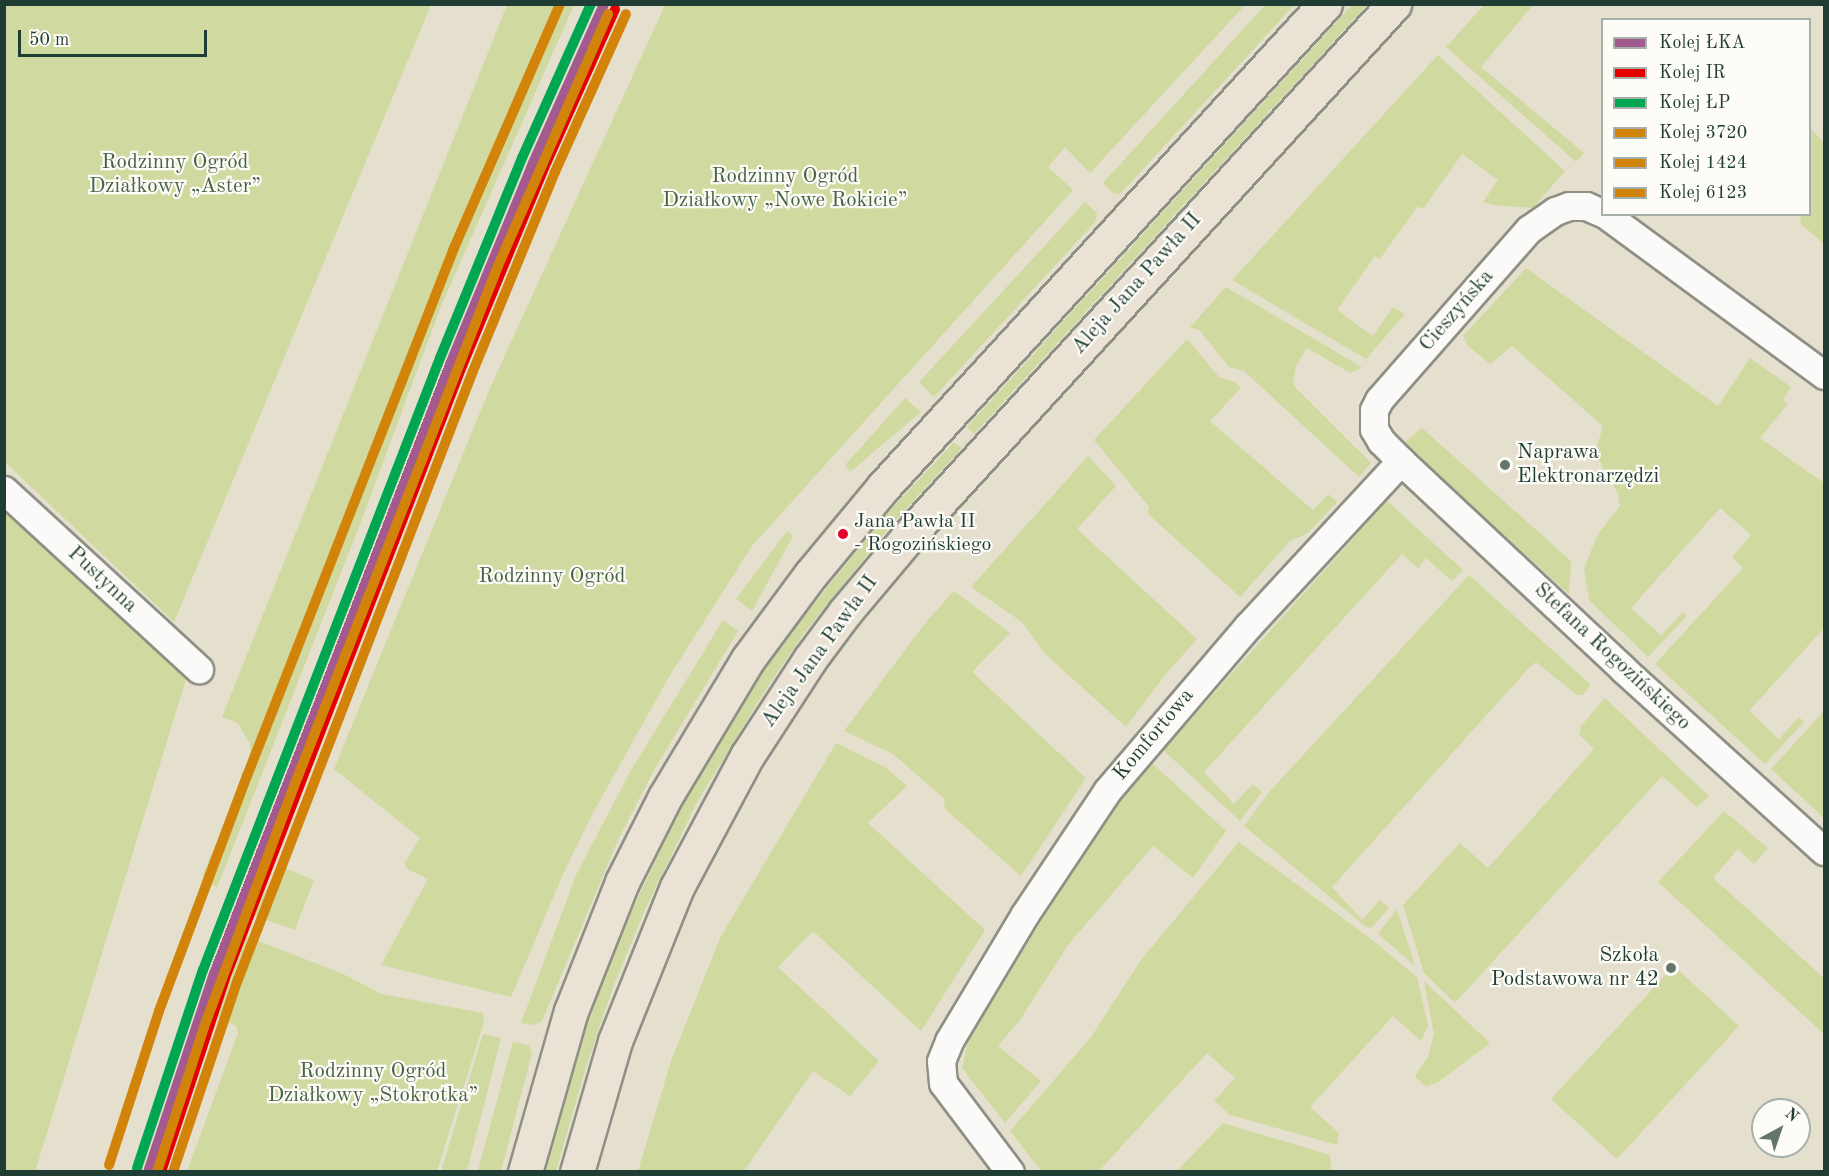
<!DOCTYPE html>
<html>
<head>
<meta charset="utf-8">
<style>
  body { margin:0 }
  #map { position:relative; width:1829px; height:1176px; overflow:hidden; background:#e5dfce; font-family:"Old Standard TT",serif }
  div>[style] { position:absolute }
  .green>* { inset:0; background:#d0daa0 }
  .roads { filter:drop-shadow(2px 0 #8e8f85) drop-shadow(-2px 0 #8e8f85) drop-shadow(0 2px #8e8f85) drop-shadow(0 -2px #8e8f85) }
  .minor>* { height:27px; margin:-13.5px; padding:0 13.5px; transform-origin:13.5px; border-radius:13.5px; background:#fbfaf8 }
  .major>* { height:33px; margin:-16.5px; padding:0 16.5px; transform-origin:16.5px; border-radius:16.5px; background:#e9e2d5 }
  .rail-1>* { height:10px; margin:-5px; padding:0 5px; transform-origin:5px; border-radius:5px; background:#a35b8f }
  .rail-2>* { height:10px; margin:-5px; padding:0 5px; transform-origin:5px; border-radius:5px; background:#e50000 }
  .rail-3>* { height:10px; margin:-5px; padding:0 5px; transform-origin:5px; border-radius:5px; background:#00a651 }
  .rail-4>* { height:10px; margin:-5px; padding:0 5px; transform-origin:5px; border-radius:5px; background:#d2830a }
  .rail-5>* { height:10px; margin:-5px; padding:0 5px; transform-origin:5px; border-radius:5px; background:#d2830a }
  .rail-6>* { height:10px; margin:-5px; padding:0 5px; transform-origin:5px; border-radius:5px; background:#d2830a }
  .dots>* { width:16px; height:16px; translate:-50% -50%; box-sizing:border-box; border:3px solid #fdfcf7; border-radius:50% }
  span { translate:-50% -50%; white-space:nowrap; text-align:center; line-height:1.15; -webkit-text-stroke:4.5px #fdfcf7; paint-order:stroke }
  .bus-label { font-size:20px; color:#1f3d34 }
  .left { translate:0 -50%; text-align:left }
  .park-label { font-size:21px; color:#476346 }
  .street-label { font-size:21px; color:#1f3d34 }
  .poi-label { font-size:21px; color:#1f3d34 }
  .right { translate:-100% -50%; text-align:right }
  .frame { position:absolute; inset:0; border:6px solid #1f3d34; pointer-events:none }
  .legend { position:absolute; left:1601px; top:18px; width:210px; height:198px; box-sizing:border-box; background:#fdfcf7; border:2px solid #a4b0a9; margin:0; padding:8px 10px; list-style:none; font-size:18px; color:#1f3d34 }
  .legend li { display:flex; align-items:center; gap:12px; height:30px }
  .legend b { width:30px; border:2px solid #a4b0a9 }
  .north { position:absolute; left:1751px; top:1098px; width:60px; height:60px; box-sizing:border-box; background:#fdfcf7; border:2px solid #a4b0a9; border-radius:50%; rotate:40deg; font-size:16px; font-weight:700; line-height:24px; text-align:center; color:#1f3d34 }
  .north::after { content:''; display:block; margin:auto; width:21px; height:27px; background:#64766a; clip-path:polygon(50% 0,100% 100%,50% 72%,0 100%) }
  .scale { position:absolute; left:18px; top:30px; width:189px; height:27px; box-sizing:border-box; border:3px solid #1f3d34; border-top:0; padding-left:8px; font-size:18px; line-height:21px; white-space:nowrap; color:#1f3d34; -webkit-text-stroke:4px #fdfcf7; paint-order:stroke }
</style>
</head>
<body>
<div id="map">
  <div class="green">
    <i style="clip-path:polygon(1266px 4px,1294px 5px,1120px 194px,1113px 193px,1103px 183px)"></i>
    <i style="clip-path:polygon(4px 5px,431px 5px,174px 622px,5px 462px)"></i>
    <i style="clip-path:polygon(507px 5px,574px 5px,442px 304px,357px 532px,217px 888px,202px 876px,251px 761px,250px 744px,238px 723px,222px 717px)"></i>
    <i style="clip-path:polygon(665px 5px,1245px 5px,1090px 173px,1065px 147px,1048px 167px,1073px 190px,752px 546px,670px 675px,593px 813px,564px 872px,511px 997px,381px 965px,428px 879px,409px 870px,404px 864px,420px 838px,334px 769px,490px 388px)"></i>
    <i style="clip-path:polygon(1352px 5px,1367px 5px,974px 434px,967px 427px)"></i>
    <i style="clip-path:polygon(1484px 5px,1533px 5px,1481px 67px,1584px 153px,1576px 162px,1446px 47px)"></i>
    <i style="clip-path:polygon(1438px 55px,1565px 171px,1533px 208px,1493px 205px,1483px 202px,1498px 180px,1462px 154px,1423px 209px,1418px 206px,1380px 259px,1375px 256px,1337px 310px,1373px 336px,1393px 307px,1405px 314px,1366px 359px,1232px 280px)"></i>
    <i style="clip-path:polygon(1810px 128px,1824px 143px,1824px 244px,1801px 224px,1800px 215px,1810px 214px)"></i>
    <i style="clip-path:polygon(1085px 202px,1097px 213px,1095px 222px,934px 397px,919px 382px)"></i>
    <i style="clip-path:polygon(1526px 268px,1718px 406px,1750px 358px,1791px 387px,1783px 400px,1788px 404px,1760px 438px,1824px 483px,1824px 628px,1749px 711px,1779px 739px,1799px 717px,1804px 722px,1765px 764px,1655px 664px,1743px 568px,1732px 557px,1751px 535px,1720px 508px,1631px 608px,1661px 635px,1683px 612px,1687px 616px,1648px 657px,1589px 600px,1584px 568px,1598px 534px,1620px 506px,1618px 494px,1595px 453px,1603px 426px,1512px 346px,1490px 364px,1468px 346px,1463px 336px)"></i>
    <i style="clip-path:polygon(1226px 287px,1362px 367px,1350px 373px,1307px 348px,1296px 366px,1293px 385px,1371px 463px,1359px 477px,1244px 371px,1229px 367px,1199px 330px,1190px 327px)"></i>
    <i style="clip-path:polygon(1187px 339px,1219px 377px,1235px 382px,1241px 388px,1210px 421px,1313px 510px,1328px 494px,1337px 502px,1308px 533px,1290px 541px,1240px 597px,1148px 514px,1149px 507px,1094px 440px)"></i>
    <i style="clip-path:polygon(905px 398px,921px 412px,850px 472px,845px 465px)"></i>
    <i style="clip-path:polygon(1422px 428px,1571px 561px,1569px 594px,1403px 444px)"></i>
    <i style="clip-path:polygon(954px 442px,962px 448px,893px 523px,805px 632px,768px 686px,697px 802px,644px 912px,613px 987px,585px 1070px,556px 1171px,544px 1171px,573px 1066px,597px 996px,634px 906px,678px 813px,754px 685px,792px 631px,885px 516px)"></i>
    <i style="clip-path:polygon(1088px 456px,1116px 486px,1077px 529px,1197px 639px,1165px 675px,1126px 727px,1045px 654px,1022px 622px,971px 587px)"></i>
    <i style="clip-path:polygon(1387px 501px,1463px 570px,1452px 581px,1426px 558px,1418px 568px,1402px 554px,1204px 772px,1234px 804px,1253px 784px,1262px 792px,1240px 821px,1163px 750px)"></i>
    <i style="clip-path:polygon(4px 505px,187px 676px,35px 1172px,4px 1171px)"></i>
    <i style="clip-path:polygon(787px 531px,793px 536px,752px 611px,736px 599px)"></i>
    <i style="clip-path:polygon(1469px 575px,1591px 685px,1582px 695px,1577px 695px,1536px 662px,1528px 669px,1332px 887px,1362px 920px,1380px 900px,1389px 908px,1371px 928px,1365px 926px,1244px 826px,1270px 791px)"></i>
    <i style="clip-path:polygon(954px 591px,1010px 633px,972px 672px,1086px 778px,1021px 876px,944px 808px,945px 799px,893px 754px,844px 731px,926px 622px)"></i>
    <i style="clip-path:polygon(723px 620px,738px 631px,654px 770px,618px 840px,542px 1021px,534px 1025px,521px 1023px,576px 875px,630px 772px)"></i>
    <i style="clip-path:polygon(1605px 698px,1709px 796px,1697px 807px,1662px 776px,1456px 1002px,1453px 1001px,1424px 973px,1403px 905px,1460px 843px,1488px 868px,1594px 749px,1579px 735px,1581px 726px)"></i>
    <i style="clip-path:polygon(1824px 711px,1824px 818px,1771px 769px)"></i>
    <i style="clip-path:polygon(836px 743px,885px 767px,907px 786px,868px 823px,985px 930px,921px 1031px,813px 931px,778px 967px,879px 1061px,850px 1096px,813px 1071px,744px 1171px,638px 1171px,671px 1061px,720px 938px)"></i>
    <i style="clip-path:polygon(1152px 763px,1226px 831px,1193px 878px,1153px 846px,1068px 945px,1020px 1020px,998px 1046px,1041px 1081px,1005px 1123px,962px 1068px,969px 1037px,1114px 804px)"></i>
    <i style="clip-path:polygon(1724px 811px,1768px 848px,1754px 864px,1738px 849px,1713px 878px,1824px 978px,1824px 1034px,1658px 882px)"></i>
    <i style="clip-path:polygon(1239px 842px,1375px 942px,1417px 977px,1428px 1026px,1421px 1041px,1393px 1016px,1310px 1107px,1339px 1133px,1337px 1145px,1230px 1115px,1214px 1101px,1235px 1078px,1207px 1053px,1099px 1171px,1041px 1171px,1010px 1131px,1091px 1037px,1141px 960px)"></i>
    <i style="clip-path:polygon(280px 866px,314px 880px,295px 930px,251px 915px)"></i>
    <i style="clip-path:polygon(1397px 909px,1415px 966px,1378px 934px)"></i>
    <i style="clip-path:polygon(243px 935px,341px 973px,382px 994px,483px 1013px,484px 1022px,437px 1171px,187px 1171px,238px 1033px,236px 1026px,211px 1014px)"></i>
    <i style="clip-path:polygon(1674px 966px,1739px 1026px,1617px 1159px,1551px 1099px)"></i>
    <i style="clip-path:polygon(1424px 981px,1490px 1043px,1438px 1082px,1426px 1087px,1415px 1076px,1428px 1057px,1434px 1034px)"></i>
    <i style="clip-path:polygon(483px 1034px,501px 1038px,467px 1171px,441px 1171px)"></i>
    <i style="clip-path:polygon(513px 1041px,529px 1046px,532px 1053px,501px 1171px,478px 1171px)"></i>
    <i style="clip-path:polygon(1223px 1123px,1330px 1155px,1331px 1171px,1177px 1171px)"></i>
  </div>
  <div class="roads">
    <div class="minor">
      <i style="left:1602px;top:213px;width:17px;rotate:-156deg"></i>
      <i style="left:1586px;top:206px;width:17px;rotate:180deg"></i>
      <i style="left:1569px;top:206px;width:15px;rotate:160deg"></i>
      <i style="left:1555px;top:211px;width:32px;rotate:145deg"></i>
      <i style="left:1529px;top:229px;width:227px;rotate:131.3deg"></i>
      <i style="left:1379px;top:400px;width:11px;rotate:117deg"></i>
      <i style="left:1374px;top:410px;width:19px;rotate:90deg"></i>
      <i style="left:1374px;top:429px;width:14px;rotate:60deg"></i>
      <i style="left:1381px;top:441px;width:28px;rotate:45deg"></i>
      <i style="left:1401px;top:461px;width:304px;rotate:43.1deg"></i>
      <i style="left:1623px;top:669px;width:271px;rotate:42.2deg"></i>
      <i style="left:1605px;top:214px;width:272px;rotate:36.3deg"></i>
      <i style="left:4px;top:490px;width:265px;rotate:42.6deg"></i>
      <i style="left:1010px;top:1172px;width:111px;rotate:-127deg"></i>
      <i style="left:943px;top:1083px;width:22px;rotate:-95deg"></i>
      <i style="left:941px;top:1061px;width:22px;rotate:-68deg"></i>
      <i style="left:949px;top:1041px;width:148px;rotate:-59.1deg"></i>
      <i style="left:1025px;top:914px;width:148px;rotate:-56.3deg"></i>
      <i style="left:1107px;top:791px;width:217px;rotate:-49.5deg"></i>
      <i style="left:1248px;top:626px;width:225px;rotate:-47.2deg"></i>
    </div>
    <div class="major">
      <i style="left:525px;top:1172px;width:167px;rotate:-74.1deg"></i>
      <i style="left:571px;top:1011px;width:139px;rotate:-68.4deg"></i>
      <i style="left:622px;top:882px;width:95px;rotate:-63.2deg"></i>
      <i style="left:665px;top:797px;width:161px;rotate:-59deg"></i>
      <i style="left:748px;top:659px;width:106px;rotate:-53.5deg"></i>
      <i style="left:811px;top:574px;width:114px;rotate:-50.3deg"></i>
      <i style="left:884px;top:486px;width:653px;rotate:-47.54deg"></i>
      <i style="left:577px;top:1172px;width:136px;rotate:-73.8deg"></i>
      <i style="left:615px;top:1041px;width:166px;rotate:-68.1deg"></i>
      <i style="left:677px;top:887px;width:149px;rotate:-61.9deg"></i>
      <i style="left:747px;top:756px;width:116px;rotate:-57deg"></i>
      <i style="left:810px;top:659px;width:59px;rotate:-53.3deg"></i>
      <i style="left:845px;top:612px;width:114px;rotate:-50deg"></i>
      <i style="left:918px;top:525px;width:706px;rotate:-47.58deg"></i>
    </div>
  </div>
  <div class="rail-1">
    <i style="left:148px;top:1172px;width:209px;rotate:-71.6deg"></i>
    <i style="left:214px;top:974px;width:656px;rotate:-68.83deg"></i>
    <i style="left:451px;top:362px;width:215px;rotate:-67.6deg"></i>
    <i style="left:533px;top:163px;width:174px;rotate:-65.9deg"></i>
  </div>
  <div class="rail-2">
    <i style="left:161px;top:1172px;width:204px;rotate:-71.7deg"></i>
    <i style="left:225px;top:978px;width:656px;rotate:-68.83deg"></i>
    <i style="left:462px;top:366px;width:214px;rotate:-67.5deg"></i>
    <i style="left:544px;top:168px;width:174px;rotate:-65.9deg"></i>
  </div>
  <div class="rail-3">
    <i style="left:137px;top:1168px;width:209px;rotate:-71.6deg"></i>
    <i style="left:203px;top:970px;width:656px;rotate:-68.83deg"></i>
    <i style="left:440px;top:358px;width:216px;rotate:-67.7deg"></i>
    <i style="left:522px;top:158px;width:169px;rotate:-65.9deg"></i>
  </div>
  <div class="rail-4">
    <i style="left:173px;top:1172px;width:200px;rotate:-71.4deg"></i>
    <i style="left:237px;top:982px;width:655px;rotate:-68.88deg"></i>
    <i style="left:473px;top:371px;width:215px;rotate:-67.6deg"></i>
    <i style="left:555px;top:172px;width:173px;rotate:-65.8deg"></i>
  </div>
  <div class="rail-5">
    <i style="left:157px;top:1172px;width:152px;rotate:-72deg"></i>
    <i style="left:204px;top:1027px;width:249px;rotate:-69.5deg"></i>
    <i style="left:291px;top:794px;width:567px;rotate:-68.59deg"></i>
    <i style="left:498px;top:266px;width:275px;rotate:-66.4deg"></i>
  </div>
  <div class="rail-6">
    <i style="left:109px;top:1165px;width:162px;rotate:-72deg"></i>
    <i style="left:159px;top:1011px;width:251px;rotate:-69.5deg"></i>
    <i style="left:247px;top:776px;width:567px;rotate:-68.59deg"></i>
    <i style="left:454px;top:248px;width:266px;rotate:-66.5deg"></i>
  </div>
  <div class="dots">
    <i style="left:1505px;top:465px;background:#64766a"></i>
    <i style="left:843px;top:534px;background:#e4002b"></i>
    <i style="left:1671px;top:968px;background:#64766a"></i>
  </div>
  <div class="bus-label">
    <span class="left" style="left:854px;top:534px">Jana Pawła II<br>- Rogozińskiego</span>
  </div>
  <div class="park-label">
    <span style="left:175px;top:175px">Rodzinny Ogród<br>Działkowy „Aster”</span>
    <span style="left:785px;top:189px">Rodzinny Ogród<br>Działkowy „Nowe Rokicie”</span>
    <span style="left:552px;top:577px">Rodzinny Ogród</span>
    <span style="left:373px;top:1084px">Rodzinny Ogród<br>Działkowy „Stokrotka”</span>
  </div>
  <div class="street-label">
    <span style="left:1137px;top:284px;rotate:-48deg">Aleja Jana Pawła II</span>
    <span style="left:1457px;top:311px;rotate:-49deg">Cieszyńska</span>
    <span style="left:102px;top:580px;rotate:43deg">Pustynna</span>
    <span style="left:820px;top:652px;rotate:-54deg">Aleja Jana Pawła II</span>
    <span style="left:1612px;top:657px;rotate:43deg">Stefana Rogozińskiego</span>
    <span style="left:1154px;top:735px;rotate:-50deg">Komfortowa</span>
  </div>
  <div class="poi-label">
    <span class="left" style="left:1517px;top:465px">Naprawa<br>Elektronarzędzi</span>
    <span class="right" style="left:1659px;top:968px">Szkoła<br>Podstawowa nr 42</span>
  </div>
  <div class="frame"></div>
  <ul class="legend">
  <li><b style="height:8px;background:#a35b8f"></b>Kolej ŁKA</li>
  <li><b style="height:8px;background:#e50000"></b>Kolej IR</li>
  <li><b style="height:8px;background:#00a651"></b>Kolej ŁP</li>
  <li><b style="height:8px;background:#d2830a"></b>Kolej 3720</li>
  <li><b style="height:8px;background:#d2830a"></b>Kolej 1424</li>
  <li><b style="height:8px;background:#d2830a"></b>Kolej 6123</li>
  </ul>
  <div class="north">N</div>
  <div class="scale">50 m</div>
</div>
</body>
</html>
